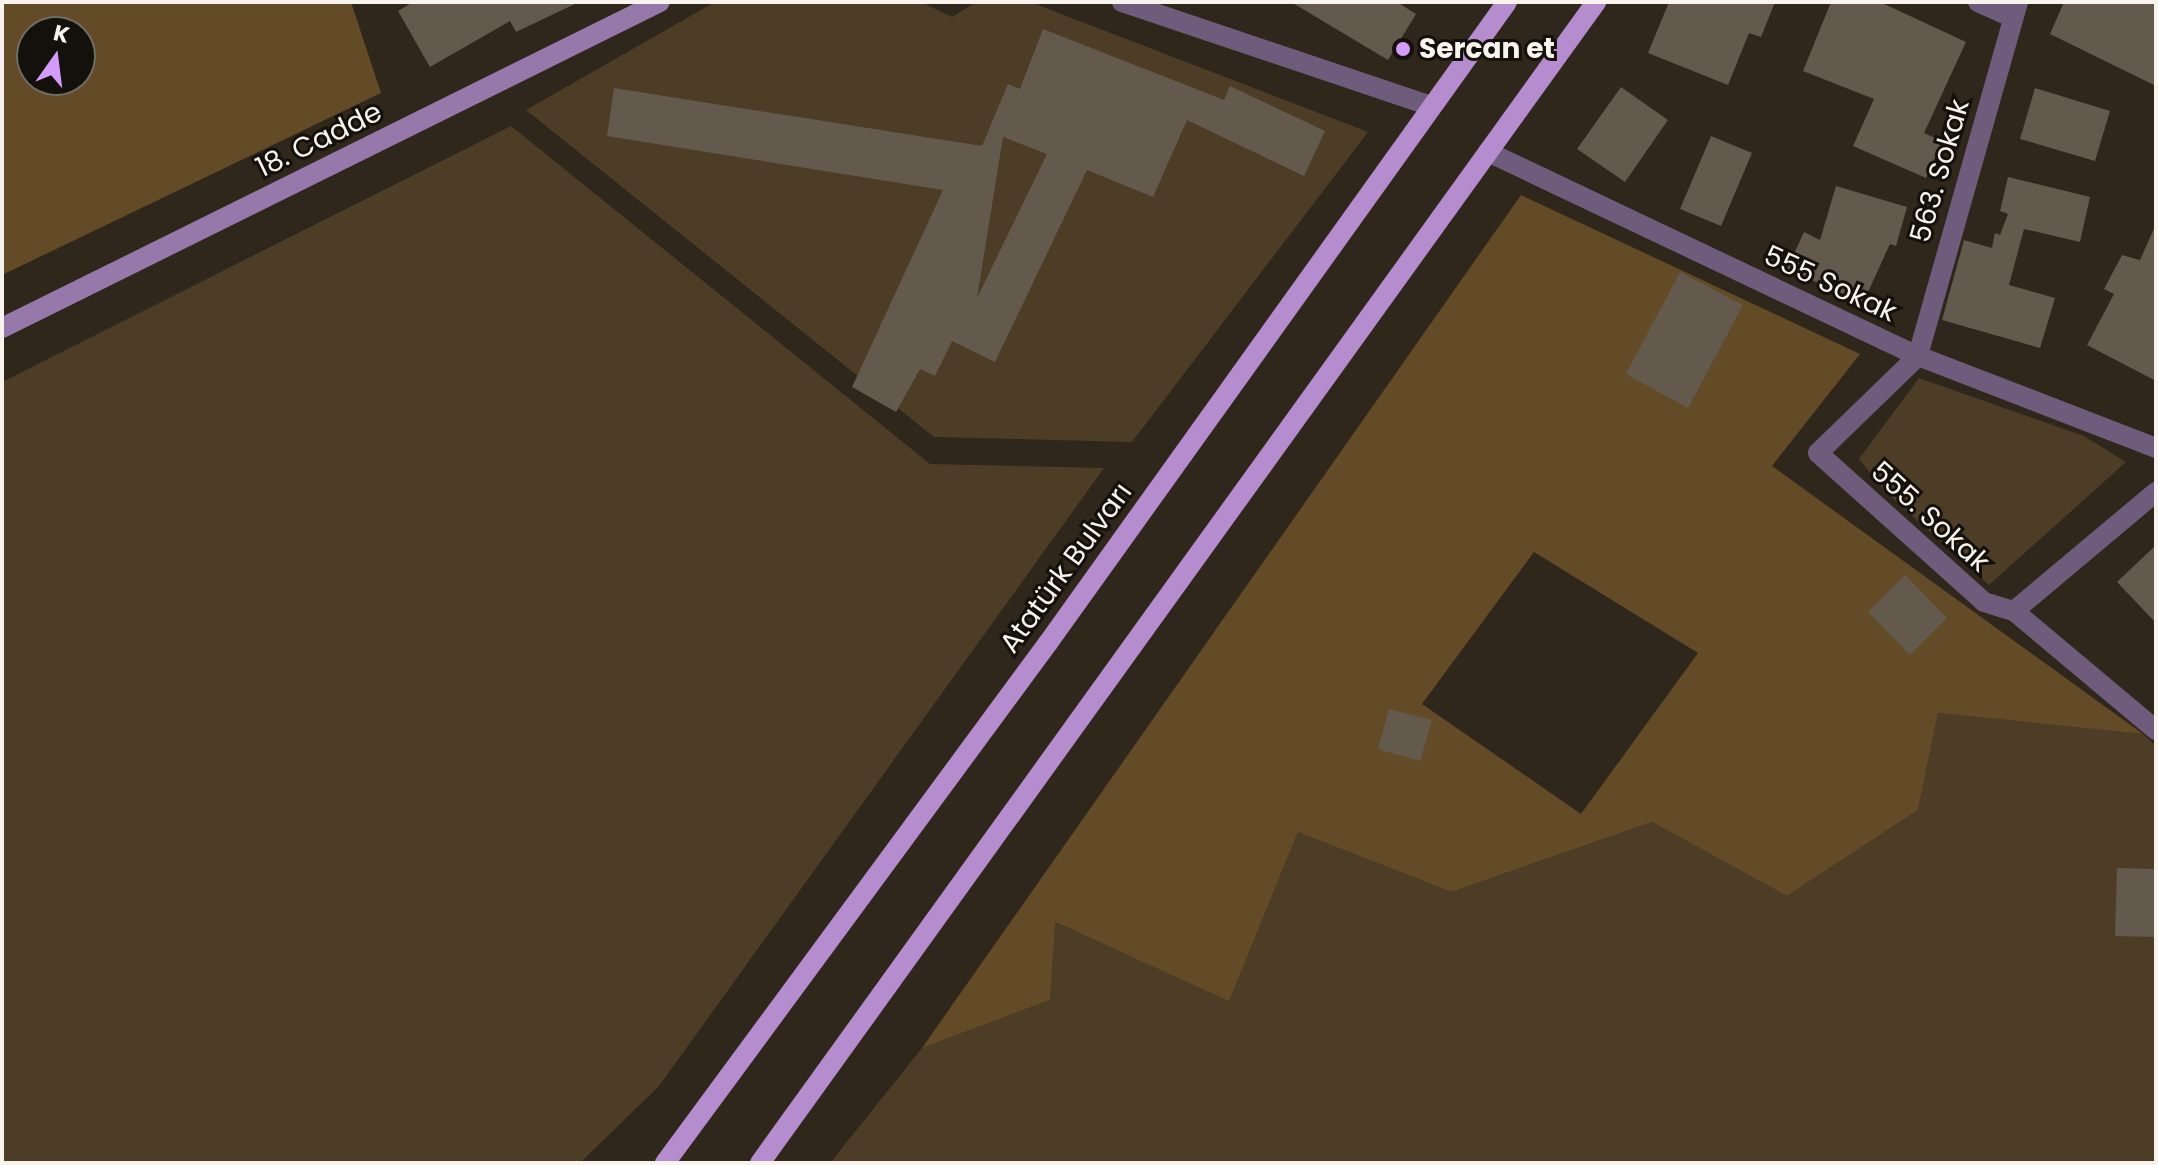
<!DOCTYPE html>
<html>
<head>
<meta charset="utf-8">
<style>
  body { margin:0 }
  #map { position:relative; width:2158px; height:1165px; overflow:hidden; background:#2f271c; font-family:Poppins,sans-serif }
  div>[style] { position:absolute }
  .green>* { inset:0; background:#4d3d26 }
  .forest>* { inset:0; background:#644b27 }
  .building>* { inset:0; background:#63594d }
  .street>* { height:20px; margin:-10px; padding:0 10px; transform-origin:10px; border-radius:10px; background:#6f5c7c }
  .secondary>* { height:20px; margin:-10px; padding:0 10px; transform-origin:10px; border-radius:10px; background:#9678ab }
  .primary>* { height:20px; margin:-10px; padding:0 10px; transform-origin:10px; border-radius:10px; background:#b58dcf }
  .dots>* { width:22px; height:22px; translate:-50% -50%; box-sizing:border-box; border:4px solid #14110c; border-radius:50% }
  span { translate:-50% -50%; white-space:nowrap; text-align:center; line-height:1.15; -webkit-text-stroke:6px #14110c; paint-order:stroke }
  .poi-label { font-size:28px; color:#f8f3ec; font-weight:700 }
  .left { translate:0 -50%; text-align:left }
  .street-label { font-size:28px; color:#f8f3ec }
  .frame { position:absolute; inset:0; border:4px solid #f8f3ec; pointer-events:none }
  .north { position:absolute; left:16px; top:16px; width:80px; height:80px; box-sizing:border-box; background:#14110c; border:2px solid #6f6b66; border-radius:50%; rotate:14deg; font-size:22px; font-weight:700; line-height:32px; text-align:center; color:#f8f3ec }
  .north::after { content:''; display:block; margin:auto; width:28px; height:36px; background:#d59bfa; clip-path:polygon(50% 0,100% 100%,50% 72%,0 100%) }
</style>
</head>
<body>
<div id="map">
  <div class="green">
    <i style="clip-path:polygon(715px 2px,921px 2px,952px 17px,976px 2px,1030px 2px,1368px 132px,1132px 442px,934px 437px,526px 110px)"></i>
    <i style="clip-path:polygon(511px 126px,930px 464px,1104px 468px,659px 1086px,580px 1163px,2px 1163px,2px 382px)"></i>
    <i style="clip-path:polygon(1919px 378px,2084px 436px,2126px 462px,1989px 585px,1886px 492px,1859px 459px)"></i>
    <i style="clip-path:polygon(1938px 713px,2143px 734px,2156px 746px,2156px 1163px,830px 1163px,922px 1048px,1050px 1000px,1054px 922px,1229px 1000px,1298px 832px,1451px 892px,1652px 822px,1787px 896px,1918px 810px)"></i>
  </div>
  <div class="forest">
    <i style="clip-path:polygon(evenodd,2px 2px,351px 2px,381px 93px,2px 275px,2px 2px,32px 32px,80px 32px,80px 80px,32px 80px,32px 32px)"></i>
    <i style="clip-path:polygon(evenodd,1521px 195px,1860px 354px,1772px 466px,2143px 734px,1938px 713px,1918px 810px,1787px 896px,1652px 822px,1451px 892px,1298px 832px,1229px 1001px,1055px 922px,1050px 1000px,922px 1048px,1521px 195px,1534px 552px,1698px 653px,1581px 814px,1422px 704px,1534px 552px)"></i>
  </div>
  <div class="building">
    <i style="clip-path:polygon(413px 2px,579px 2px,516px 32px,510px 21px,430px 67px,398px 11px)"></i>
    <i style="clip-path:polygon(1291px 2px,1397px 2px,1416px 14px,1388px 60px)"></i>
    <i style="clip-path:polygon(1669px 2px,1775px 2px,1761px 37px,1749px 33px,1728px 85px,1648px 53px)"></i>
    <i style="clip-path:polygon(1831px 2px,1880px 2px,1966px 42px,1924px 133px,1942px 141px,1926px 178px,1853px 146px,1874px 99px,1803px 71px)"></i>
    <i style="clip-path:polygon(2064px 2px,2156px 2px,2156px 86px,2050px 34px)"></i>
    <i style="clip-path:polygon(evenodd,1043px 29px,1224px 100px,1230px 86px,1325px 131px,1304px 176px,1187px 120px,1153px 197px,1087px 170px,995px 362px,952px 341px,935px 376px,920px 369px,896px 412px,852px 387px,943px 190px,607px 136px,614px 88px,982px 146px,1008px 84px,1020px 89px,1043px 29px,1003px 137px,1047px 154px,977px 298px,1003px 137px)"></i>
    <i style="clip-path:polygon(1621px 87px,1668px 120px,1625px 182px,1577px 149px)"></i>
    <i style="clip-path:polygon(2035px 88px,2110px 111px,2095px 161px,2020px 139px)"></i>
    <i style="clip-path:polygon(1711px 136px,1752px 153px,1721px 226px,1680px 209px)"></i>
    <i style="clip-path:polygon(2008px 177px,2090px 197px,2080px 242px,2024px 229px,2009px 285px,2055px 298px,2040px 348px,1942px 320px,1964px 240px,1992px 248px,1995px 233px,2000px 235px,2008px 214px,2000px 211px)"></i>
    <i style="clip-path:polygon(1836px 186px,1907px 207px,1896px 246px,1890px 244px,1863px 303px,1787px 269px,1804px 232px,1820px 240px)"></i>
    <i style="clip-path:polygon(2156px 224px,2156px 381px,2087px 345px,2114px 294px,2104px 289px,2122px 255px,2140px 260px)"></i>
    <i style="clip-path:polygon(1680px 272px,1743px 305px,1688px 408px,1626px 374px)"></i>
    <i style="clip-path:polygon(2156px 545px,2156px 623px,2117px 582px)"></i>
    <i style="clip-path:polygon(1905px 575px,1947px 618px,1910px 655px,1868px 612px)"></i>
    <i style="clip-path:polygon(1389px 709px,1432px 720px,1420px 761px,1378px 749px)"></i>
    <i style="clip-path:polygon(2117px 868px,2156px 869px,2156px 937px,2115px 936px)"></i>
  </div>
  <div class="street">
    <i style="left:1122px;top:2px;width:326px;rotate:18.6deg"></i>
    <i style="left:1978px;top:2px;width:37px;rotate:24deg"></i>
    <i style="left:2018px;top:2px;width:368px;rotate:105.8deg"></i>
    <i style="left:1918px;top:356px;width:139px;rotate:135.9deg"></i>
    <i style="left:1818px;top:453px;width:223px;rotate:41.9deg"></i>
    <i style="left:1984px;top:602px;width:31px;rotate:17deg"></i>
    <i style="left:2014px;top:611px;width:185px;rotate:40deg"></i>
    <i style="left:1488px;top:152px;width:476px;rotate:25.4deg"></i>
    <i style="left:1918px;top:356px;width:255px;rotate:21.1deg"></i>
    <i style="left:2014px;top:611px;width:185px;rotate:-40deg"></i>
  </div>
  <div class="secondary">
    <i style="left:2px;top:328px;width:734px;rotate:-26.36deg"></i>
  </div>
  <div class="primary">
    <i style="left:665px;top:1163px;width:646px;rotate:-53.63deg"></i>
    <i style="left:1048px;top:643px;width:788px;rotate:-54.39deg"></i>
    <i style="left:760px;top:1163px;width:1431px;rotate:-54.24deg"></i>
  </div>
  <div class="dots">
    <i style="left:1403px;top:49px;background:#d59bfa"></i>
  </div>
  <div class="poi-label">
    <span class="left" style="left:1419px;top:49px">Sercan et</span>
  </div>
  <div class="street-label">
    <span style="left:319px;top:140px;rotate:-26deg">18. Cadde</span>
    <span style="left:1940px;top:171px;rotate:-74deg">563. Sokak</span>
    <span style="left:1830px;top:284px;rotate:25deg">555 Sokak</span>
    <span style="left:1930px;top:517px;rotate:42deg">555. Sokak</span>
    <span style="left:1066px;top:568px;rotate:-54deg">Atatürk Bulvarı</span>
  </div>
  <div class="frame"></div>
  <div class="north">K</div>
</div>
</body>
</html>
